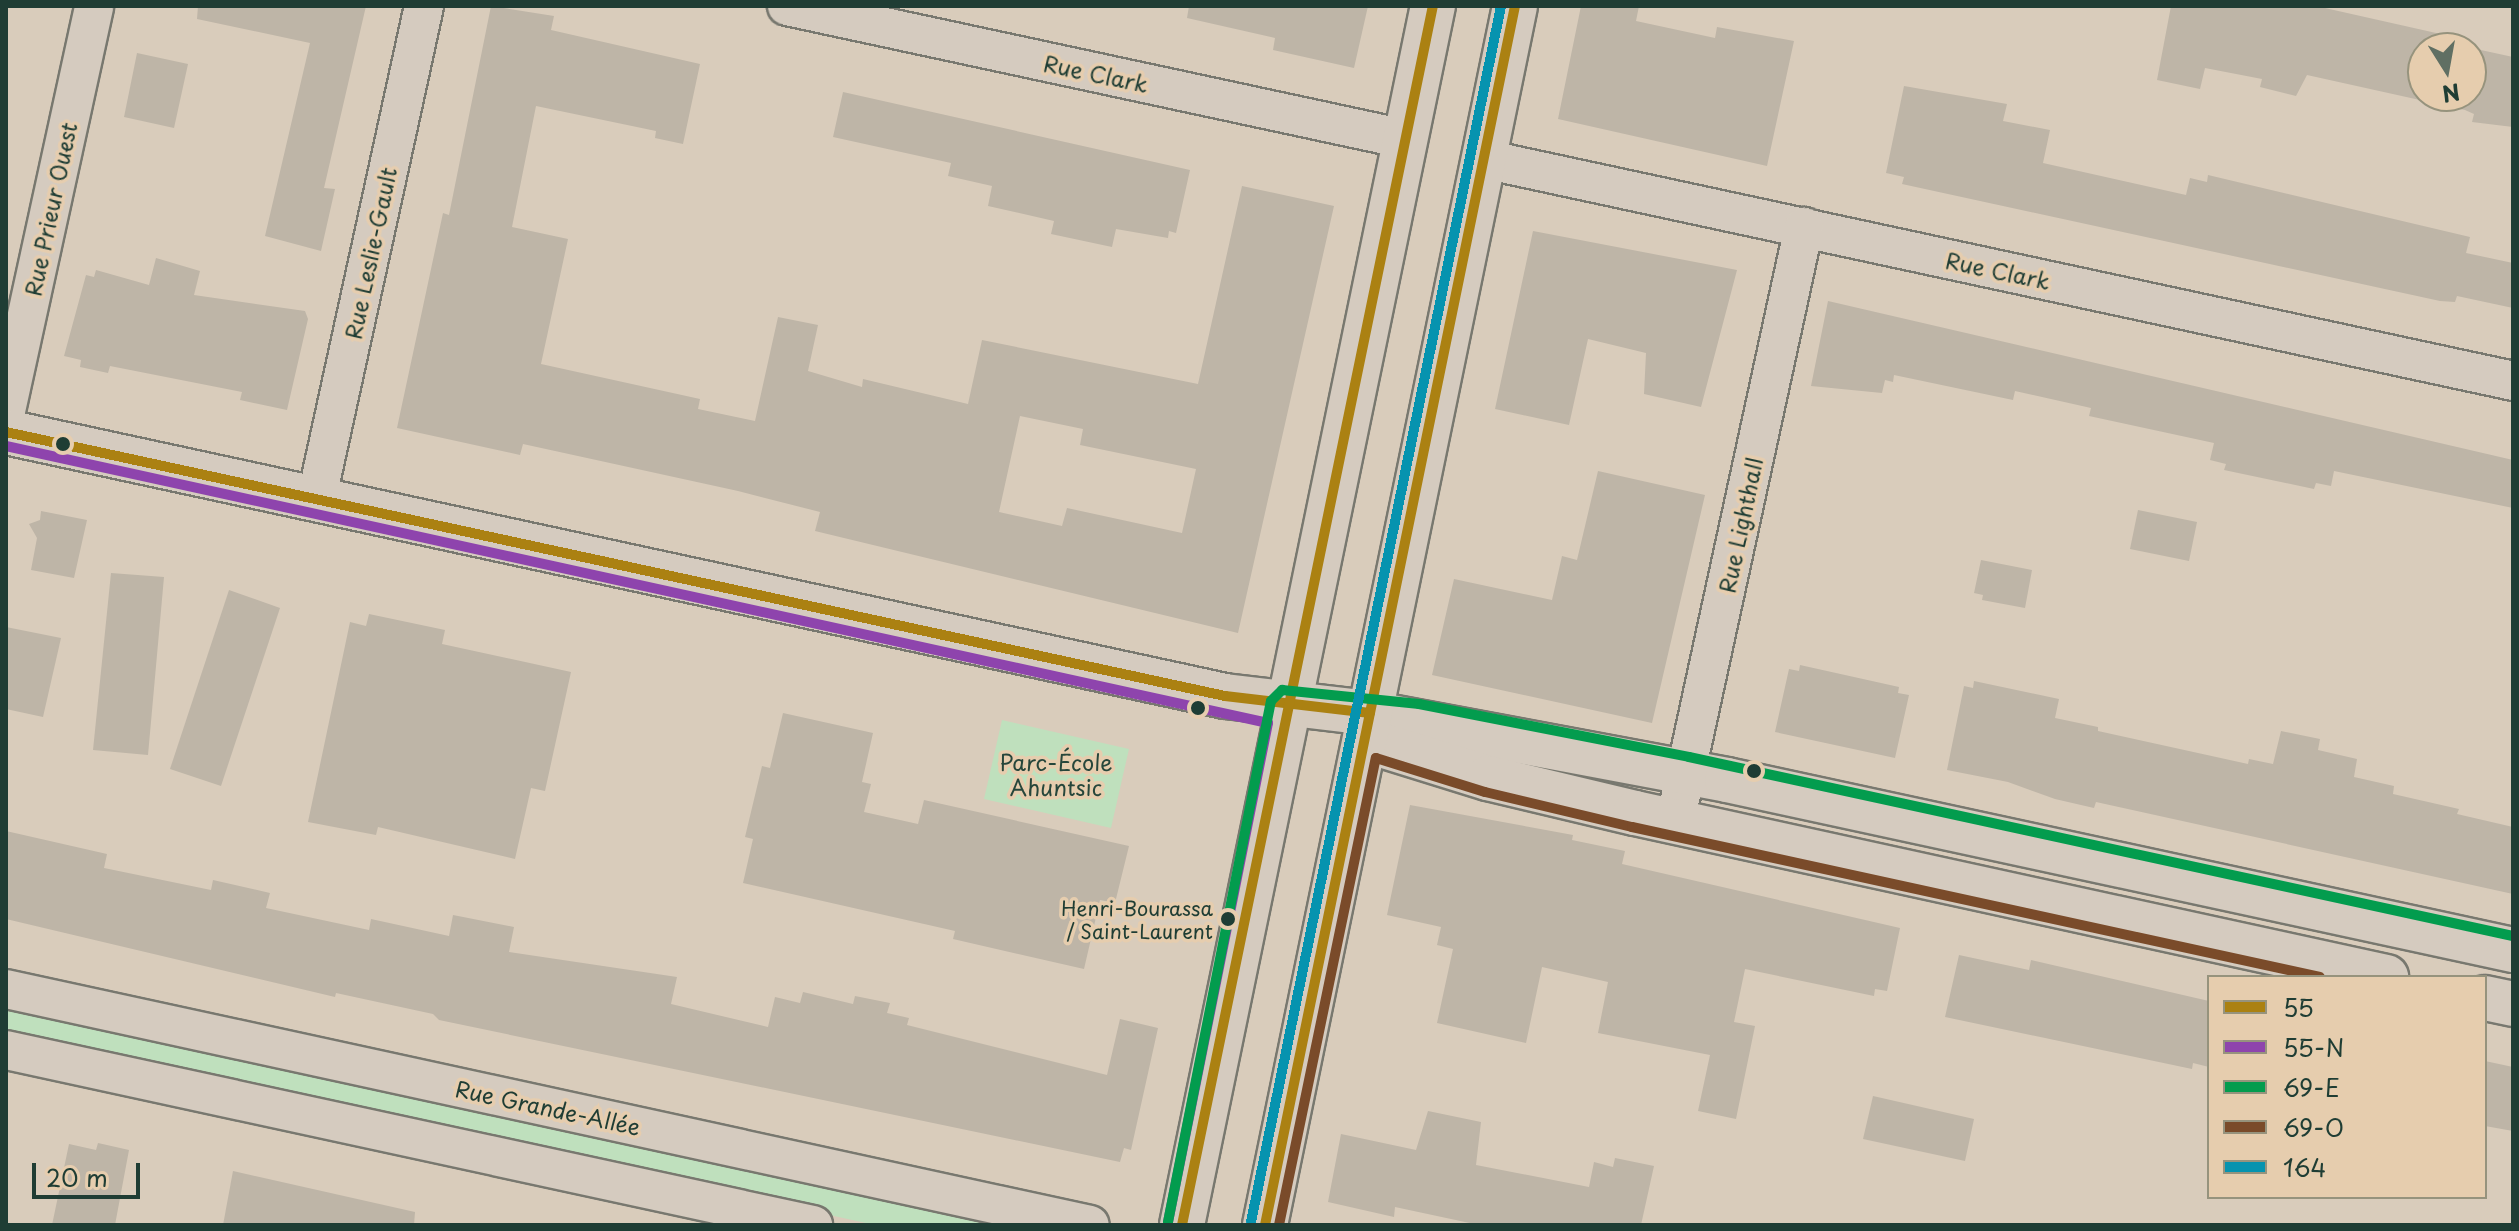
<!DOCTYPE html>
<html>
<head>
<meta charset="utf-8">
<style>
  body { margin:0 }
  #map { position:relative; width:2519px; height:1231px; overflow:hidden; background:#d9ccbb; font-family:"Playpen Sans",sans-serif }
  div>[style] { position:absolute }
  .green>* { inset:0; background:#bfe0bd }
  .building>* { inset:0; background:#beb5a7 }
  .roads { filter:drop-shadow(2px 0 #78786f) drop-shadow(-2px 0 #78786f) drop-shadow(0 2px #78786f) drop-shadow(0 -2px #78786f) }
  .minor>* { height:38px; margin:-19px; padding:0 19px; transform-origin:19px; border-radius:19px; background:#d5cbbf }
  .tertiary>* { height:44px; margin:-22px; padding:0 22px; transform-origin:22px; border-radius:22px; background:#d5cbbf }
  .secondary>* { height:44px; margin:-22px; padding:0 22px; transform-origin:22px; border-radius:22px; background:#d5cbbf }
  .primary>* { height:44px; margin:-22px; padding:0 22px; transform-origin:22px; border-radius:22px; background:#d5cbbf }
  .bus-1>* { height:10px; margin:-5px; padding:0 5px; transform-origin:5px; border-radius:5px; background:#ab8112 }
  .bus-2>* { height:10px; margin:-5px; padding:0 5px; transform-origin:5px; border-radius:5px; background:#8e44ad }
  .bus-3>* { height:10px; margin:-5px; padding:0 5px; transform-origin:5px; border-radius:5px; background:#039c4e }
  .bus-4>* { height:10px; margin:-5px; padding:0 5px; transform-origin:5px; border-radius:5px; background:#7a4b2a }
  .bus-5>* { height:10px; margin:-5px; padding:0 5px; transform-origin:5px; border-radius:5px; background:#0693af }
  .dots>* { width:22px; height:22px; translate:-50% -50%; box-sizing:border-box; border:4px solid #e6cdae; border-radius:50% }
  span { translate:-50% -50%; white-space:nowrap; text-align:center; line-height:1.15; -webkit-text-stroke:7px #e6cdae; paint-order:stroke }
  .bus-label { font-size:20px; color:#1f3d34 }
  .right { translate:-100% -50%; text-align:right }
  .street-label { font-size:22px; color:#1f3d34 }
  .park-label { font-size:22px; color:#26463b }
  .frame { position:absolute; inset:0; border:8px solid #1f3d34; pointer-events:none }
  .legend { position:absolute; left:2207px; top:975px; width:280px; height:224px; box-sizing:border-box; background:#e6cdae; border:2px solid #96937d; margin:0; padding:10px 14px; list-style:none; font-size:24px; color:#1f3d34 }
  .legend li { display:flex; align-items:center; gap:16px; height:40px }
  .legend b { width:40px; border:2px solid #96937d }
  .north { position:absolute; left:2407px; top:32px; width:80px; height:80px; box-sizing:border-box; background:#e6cdae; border:2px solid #96937d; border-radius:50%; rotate:169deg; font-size:22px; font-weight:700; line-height:32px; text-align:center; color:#1f3d34 }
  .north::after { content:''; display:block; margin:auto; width:28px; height:36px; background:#606f63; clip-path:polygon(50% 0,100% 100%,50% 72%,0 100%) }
  .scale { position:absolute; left:32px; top:1163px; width:108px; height:36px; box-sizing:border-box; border:4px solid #1f3d34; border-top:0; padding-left:10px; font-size:24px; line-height:28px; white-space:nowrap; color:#1f3d34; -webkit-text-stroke:6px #e6cdae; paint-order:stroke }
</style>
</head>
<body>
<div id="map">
  <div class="green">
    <i style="clip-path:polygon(1002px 720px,1129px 749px,1111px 828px,984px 799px)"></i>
    <i style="clip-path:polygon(6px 1004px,1024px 1225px,875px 1225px,6px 1035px)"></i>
  </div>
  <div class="building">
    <i style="clip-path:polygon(198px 6px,366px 6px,324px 188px,335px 189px,321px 251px,265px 236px,310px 43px,197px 19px)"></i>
    <i style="clip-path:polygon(evenodd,491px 6px,554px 16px,551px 30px,700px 64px,683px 144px,655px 138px,656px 131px,536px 106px,512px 227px,568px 239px,541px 364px,700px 399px,698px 409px,755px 421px,778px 317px,818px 325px,808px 371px,862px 387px,863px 379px,968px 404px,982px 340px,1198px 384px,1242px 186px,1334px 206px,1238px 633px,815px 531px,820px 512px,738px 491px,523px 444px,520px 455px,397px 428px,443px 213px,449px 215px,491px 6px,1020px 416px,1083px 429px,1080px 445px,1196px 469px,1182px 533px,1067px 508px,1062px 526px,999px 512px,1020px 416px)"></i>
    <i style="clip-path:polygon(1189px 6px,1368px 6px,1354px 68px,1273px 50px,1275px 38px,1187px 18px)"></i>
    <i style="clip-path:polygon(1581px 6px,1639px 6px,1636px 21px,1715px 38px,1717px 27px,1794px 41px,1767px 166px,1558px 119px)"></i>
    <i style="clip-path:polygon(evenodd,2171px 6px,2316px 6px,2445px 35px,2444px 42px,2513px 57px,2513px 127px,2472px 122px,2474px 114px,2465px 110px,2307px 75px,2296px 96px,2260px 87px,2262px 79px,2205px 68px,2200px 89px,2157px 80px,2171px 6px,2423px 48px,2471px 48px,2471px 96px,2423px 96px,2423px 48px)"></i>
    <i style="clip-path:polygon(137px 53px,188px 64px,174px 128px,124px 117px)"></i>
    <i style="clip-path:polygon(1904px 86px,2007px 104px,2003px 121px,2050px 130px,2043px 163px,2186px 195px,2190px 178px,2207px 182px,2208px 175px,2470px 237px,2466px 253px,2513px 263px,2513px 308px,2457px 296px,2455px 302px,2440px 301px,1902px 184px,1904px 177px,1886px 173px)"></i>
    <i style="clip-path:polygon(843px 92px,1190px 170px,1176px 233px,1169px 231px,1168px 238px,1116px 229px,1112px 247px,1051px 234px,1054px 221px,988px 206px,992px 186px,948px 176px,951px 163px,833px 137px)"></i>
    <i style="clip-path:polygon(1533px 231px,1737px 270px,1701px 407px,1644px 394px,1646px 353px,1588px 339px,1569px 425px,1495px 409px)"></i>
    <i style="clip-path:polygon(156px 258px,200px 271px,194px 295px,305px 311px,308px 319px,287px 410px,240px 400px,242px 392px,110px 366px,108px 373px,80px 367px,81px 360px,64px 356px,86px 275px,94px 277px,96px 270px,149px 285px)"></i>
    <i style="clip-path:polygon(1828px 301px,2513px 460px,2513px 508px,2334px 471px,2331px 486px,2316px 483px,2314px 489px,2224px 470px,2226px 464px,2210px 460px,2214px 443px,2089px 416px,2091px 408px,2015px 391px,2013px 400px,1894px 375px,1893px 382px,1885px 380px,1882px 393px,1811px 386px)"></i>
    <i style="clip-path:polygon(1598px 471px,1705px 495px,1652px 723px,1432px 675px,1454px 579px,1552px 600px,1562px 556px,1577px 560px)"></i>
    <i style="clip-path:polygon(2138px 510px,2197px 522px,2189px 561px,2130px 549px)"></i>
    <i style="clip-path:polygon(41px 511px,87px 520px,74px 578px,31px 570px,37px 538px,29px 524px,40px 520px)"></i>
    <i style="clip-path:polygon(1981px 560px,2032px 570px,2025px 608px,1982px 600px,1983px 595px,1974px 593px)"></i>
    <i style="clip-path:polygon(111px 573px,164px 577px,148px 755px,93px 750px)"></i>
    <i style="clip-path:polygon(229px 590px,280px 608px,221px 786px,170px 769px)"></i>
    <i style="clip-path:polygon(369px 614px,445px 630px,442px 644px,571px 672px,545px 791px,531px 788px,515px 859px,378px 827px,376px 835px,308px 822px,350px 622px,366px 626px)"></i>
    <i style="clip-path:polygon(6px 627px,61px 638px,43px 717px,6px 709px)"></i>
    <i style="clip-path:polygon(1800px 665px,1899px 687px,1898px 693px,1909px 695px,1895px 758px,1775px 732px,1789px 669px,1799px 671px)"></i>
    <i style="clip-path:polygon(1974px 681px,2059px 699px,2055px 718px,2098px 727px,2098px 731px,2248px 764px,2249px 759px,2273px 764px,2281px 731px,2320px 739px,2318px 750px,2357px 759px,2354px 777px,2394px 786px,2393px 794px,2459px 809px,2457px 814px,2513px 827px,2513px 894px,2096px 802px,2094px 808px,2055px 799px,2008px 782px,1947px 770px,1964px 686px,1973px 688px)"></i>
    <i style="clip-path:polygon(783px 713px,873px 733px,862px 782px,871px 784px,864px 812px,918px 824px,924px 800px,1129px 846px,1115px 903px,1100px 900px,1084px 969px,953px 939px,955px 931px,743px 883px,753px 839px,745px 837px,762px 766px,770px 768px)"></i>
    <i style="clip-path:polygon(1410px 805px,1573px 835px,1572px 840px,1625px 851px,1622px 864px,1900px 928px,1887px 991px,1875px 989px,1874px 996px,1745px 969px,1734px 1022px,1755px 1026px,1736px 1119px,1698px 1111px,1710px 1055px,1598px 1033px,1608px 982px,1542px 967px,1526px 1043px,1437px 1023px,1453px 949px,1437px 945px,1441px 927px,1387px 915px)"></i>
    <i style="clip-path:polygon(6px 831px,107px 854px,104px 868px,211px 890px,213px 880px,270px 893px,266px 908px,369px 930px,371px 919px,449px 936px,453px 915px,514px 927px,509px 952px,677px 977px,671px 1004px,768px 1027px,775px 997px,800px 1003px,803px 992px,853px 1004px,855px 996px,890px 1003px,887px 1013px,909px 1018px,907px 1025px,1107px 1075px,1120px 1019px,1158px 1028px,1131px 1150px,1124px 1148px,1120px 1162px,439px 1020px,433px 1014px,336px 993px,335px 997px,6px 919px)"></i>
    <i style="clip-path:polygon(1959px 955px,2029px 970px,2031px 960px,2209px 1001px,2209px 1067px,2193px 1063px,2192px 1069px,1945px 1017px)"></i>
    <i style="clip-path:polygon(2485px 1061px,2513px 1067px,2513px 1131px,2485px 1126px)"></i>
    <i style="clip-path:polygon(1873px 1096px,1974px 1119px,1965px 1161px,1863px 1139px)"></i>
    <i style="clip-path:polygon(1428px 1111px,1481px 1122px,1476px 1165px,1589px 1187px,1594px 1162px,1613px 1167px,1615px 1158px,1654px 1166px,1641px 1225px,1479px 1225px,1395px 1207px,1394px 1217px,1328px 1202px,1341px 1134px,1416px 1150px)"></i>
    <i style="clip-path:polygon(98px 1143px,129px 1150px,115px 1225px,52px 1225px,69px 1144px,96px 1150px)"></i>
    <i style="clip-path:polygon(233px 1171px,415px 1212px,414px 1225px,223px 1225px)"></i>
  </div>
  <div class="roads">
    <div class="minor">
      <i style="left:787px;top:6px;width:632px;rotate:12.15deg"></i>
      <i style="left:1484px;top:159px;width:1053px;rotate:12.17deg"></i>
      <i style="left:6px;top:411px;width:414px;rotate:-77.7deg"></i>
      <i style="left:316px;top:501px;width:507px;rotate:-77.69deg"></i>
      <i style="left:1675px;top:822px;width:609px;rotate:-77.77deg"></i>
      <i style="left:6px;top:989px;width:1109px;rotate:12.28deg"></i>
      <i style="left:6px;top:1050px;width:826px;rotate:12.24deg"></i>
    </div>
    <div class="tertiary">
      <i style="left:1370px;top:713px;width:363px;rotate:10.6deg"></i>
      <i style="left:1727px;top:780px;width:804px;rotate:12.2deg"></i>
      <i style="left:1365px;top:740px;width:129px;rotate:17.2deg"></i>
      <i style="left:1488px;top:778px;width:151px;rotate:13.4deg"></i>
      <i style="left:1635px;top:813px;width:769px;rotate:12.32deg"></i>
      <i style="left:2485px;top:998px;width:29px;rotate:12deg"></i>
    </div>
    <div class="secondary">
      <i style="left:6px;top:432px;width:1247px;rotate:12.22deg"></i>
      <i style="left:1225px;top:696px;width:146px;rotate:6.7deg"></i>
    </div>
    <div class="primary">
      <i style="left:1182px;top:1225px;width:1245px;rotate:-78.37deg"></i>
      <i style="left:1265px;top:1225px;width:1244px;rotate:-78.41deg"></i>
    </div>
  </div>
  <div class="bus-1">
    <i style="left:6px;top:432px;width:1247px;rotate:12.22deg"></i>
    <i style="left:1225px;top:696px;width:146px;rotate:6.7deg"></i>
    <i style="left:1182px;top:1225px;width:1245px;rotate:-78.37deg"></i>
    <i style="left:1265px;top:1225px;width:1244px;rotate:-78.41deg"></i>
  </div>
  <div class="bus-2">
    <i style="left:6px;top:446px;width:1292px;rotate:12.38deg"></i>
    <i style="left:1268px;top:723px;width:509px;rotate:101.33deg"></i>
  </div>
  <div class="bus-3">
    <i style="left:1168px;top:1222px;width:531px;rotate:-78.82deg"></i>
    <i style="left:1271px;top:701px;width:16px;rotate:-45deg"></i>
    <i style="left:1282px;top:690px;width:138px;rotate:5.8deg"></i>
    <i style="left:1419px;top:704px;width:275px;rotate:11.1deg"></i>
    <i style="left:1689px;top:757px;width:843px;rotate:12.26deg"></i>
  </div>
  <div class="bus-4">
    <i style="left:1279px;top:1225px;width:477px;rotate:-78.3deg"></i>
    <i style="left:1376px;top:758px;width:114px;rotate:17.3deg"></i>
    <i style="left:1485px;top:792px;width:151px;rotate:13.4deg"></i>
    <i style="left:1632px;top:827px;width:704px;rotate:12.3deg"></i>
  </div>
  <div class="bus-5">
    <i style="left:1251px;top:1222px;width:1241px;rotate:-78.38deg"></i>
  </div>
  <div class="dots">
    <i style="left:63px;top:444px;background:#1f3d34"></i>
    <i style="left:1198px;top:708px;background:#1f3d34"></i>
    <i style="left:1754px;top:771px;background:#1f3d34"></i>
    <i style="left:1228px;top:919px;background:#1f3d34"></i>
  </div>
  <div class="bus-label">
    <span class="right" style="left:1213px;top:920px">Henri-Bourassa<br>/ Saint-Laurent</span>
  </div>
  <div class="street-label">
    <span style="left:1096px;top:73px;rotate:12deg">Rue Clark</span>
    <span style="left:50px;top:209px;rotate:-78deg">Rue Prieur Ouest</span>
    <span style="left:370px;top:253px;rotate:-78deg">Rue Leslie-Gault</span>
    <span style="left:1998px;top:270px;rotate:12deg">Rue Clark</span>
    <span style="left:1740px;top:525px;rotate:-78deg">Rue Lighthall</span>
    <span style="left:548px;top:1107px;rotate:12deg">Rue Grande-Allée</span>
  </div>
  <div class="park-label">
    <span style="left:1056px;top:774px">Parc-École<br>Ahuntsic</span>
  </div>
  <div class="frame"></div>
  <ul class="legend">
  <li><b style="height:10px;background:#ab8112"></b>55</li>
  <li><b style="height:10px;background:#8e44ad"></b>55-N</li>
  <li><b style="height:10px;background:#039c4e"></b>69-E</li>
  <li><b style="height:10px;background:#7a4b2a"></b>69-O</li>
  <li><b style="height:10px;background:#0693af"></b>164</li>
  </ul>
  <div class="north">N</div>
  <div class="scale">20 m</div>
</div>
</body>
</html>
